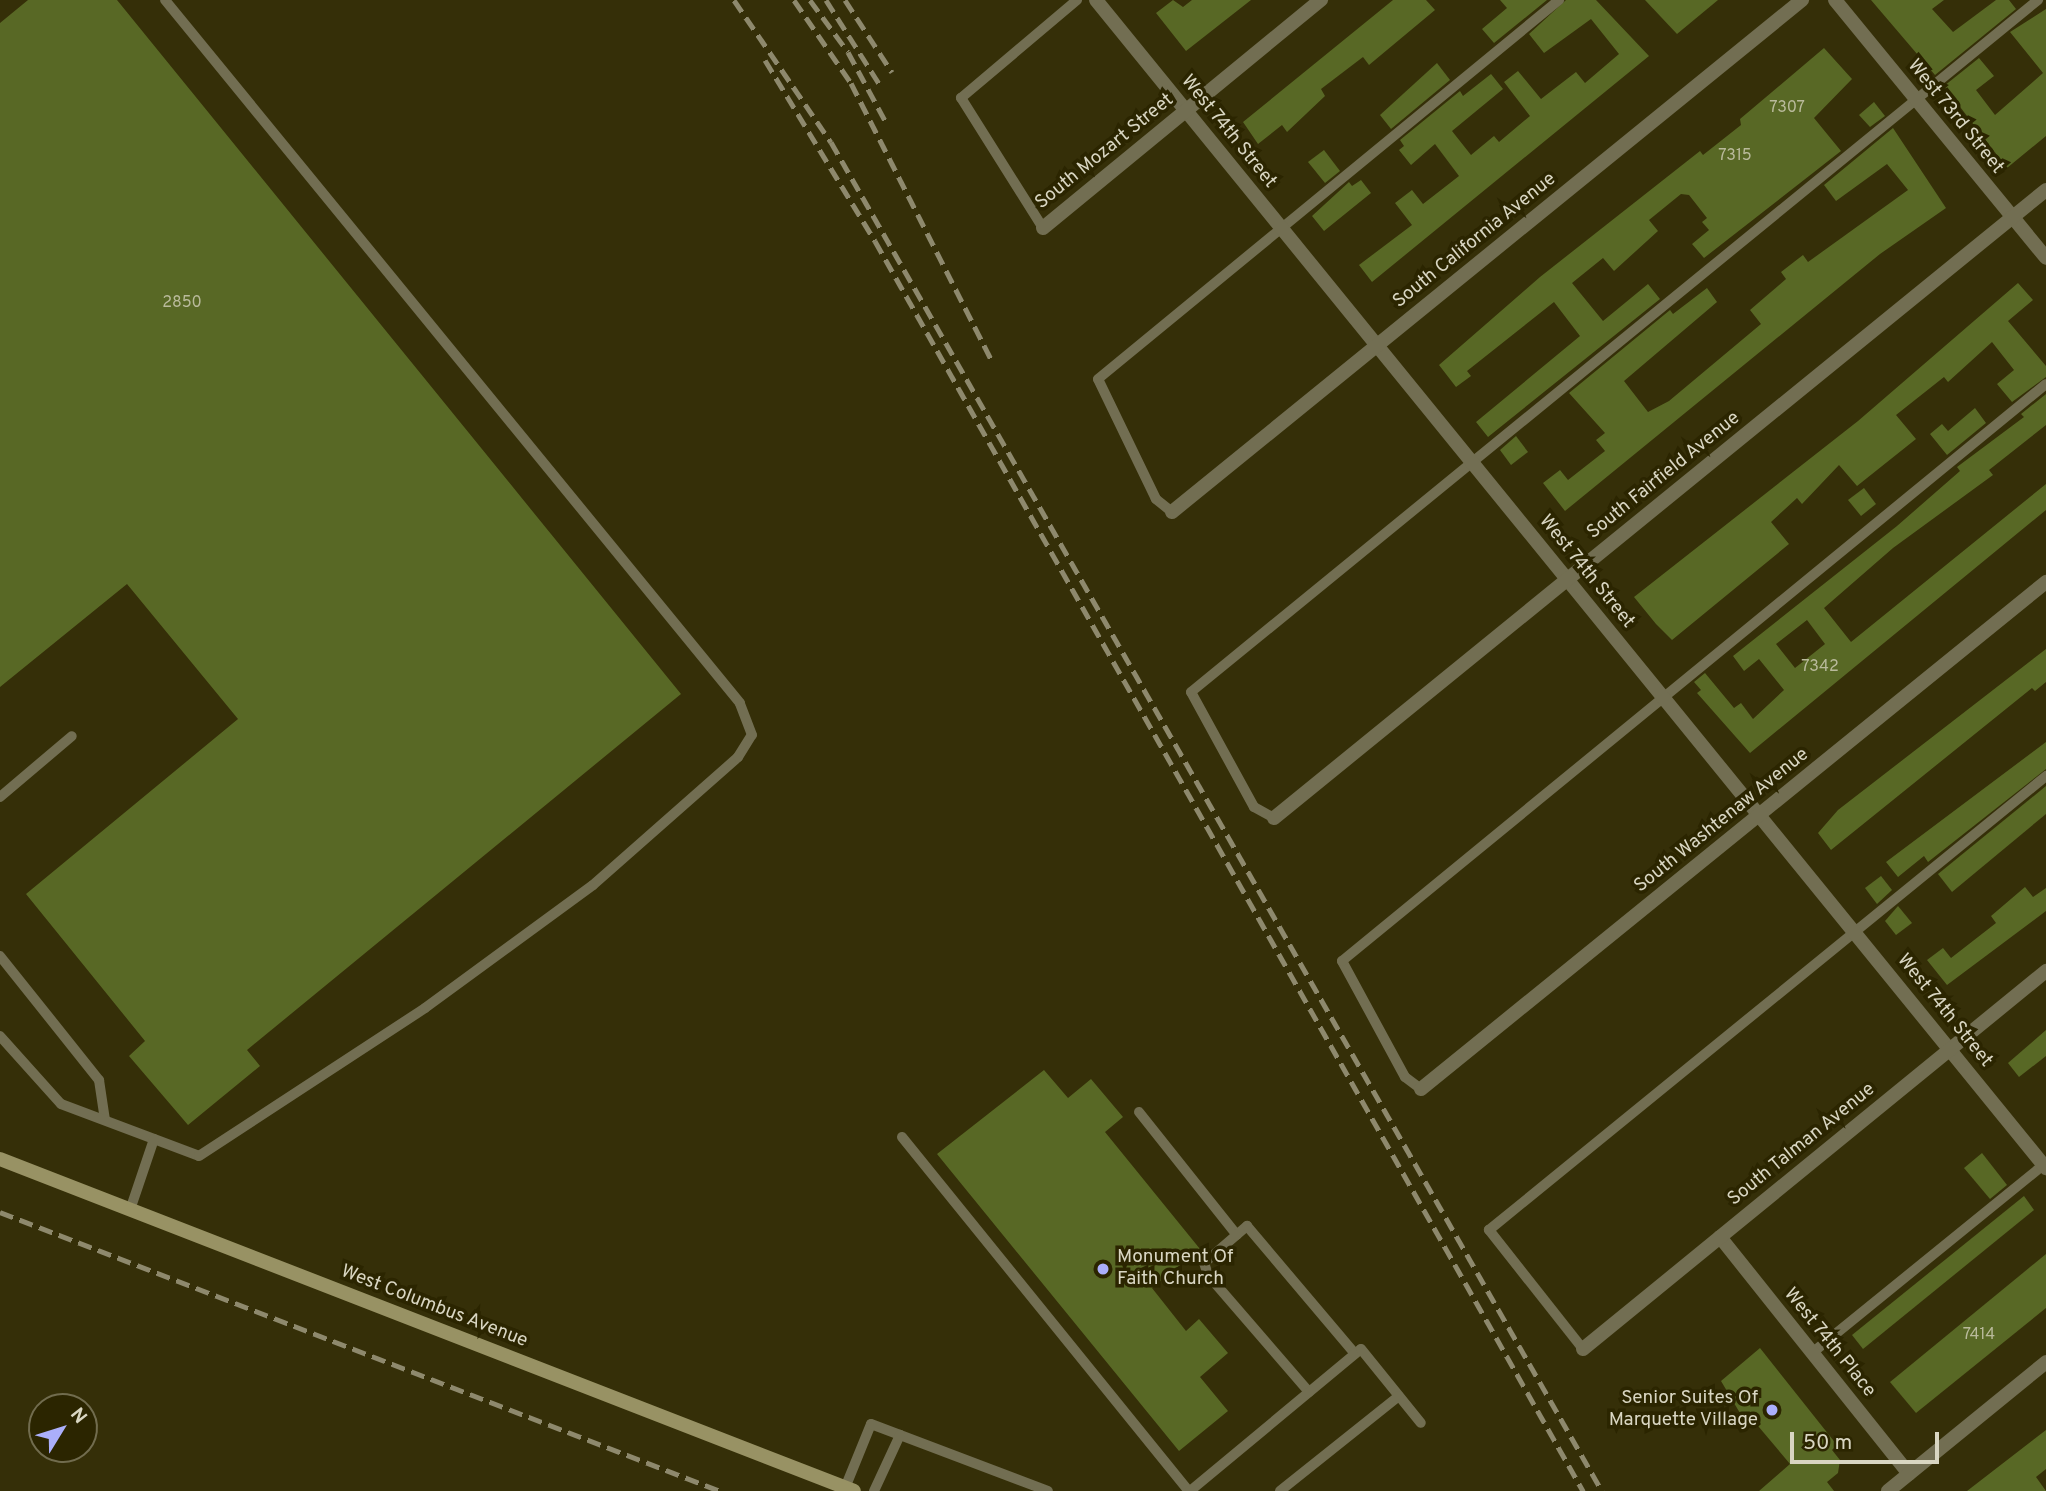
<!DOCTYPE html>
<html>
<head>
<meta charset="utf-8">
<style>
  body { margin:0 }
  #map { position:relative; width:2046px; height:1491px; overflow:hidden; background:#352f08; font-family:Overpass,sans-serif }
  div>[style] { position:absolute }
  .building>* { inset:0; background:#586825 }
  .lane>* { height:10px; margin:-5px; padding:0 5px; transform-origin:5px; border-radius:5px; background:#726e52 }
  .street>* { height:14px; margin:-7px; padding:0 7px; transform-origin:7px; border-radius:7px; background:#726e52 }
  .secondary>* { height:14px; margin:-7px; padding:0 7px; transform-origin:7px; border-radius:7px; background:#989264 }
  .rail>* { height:5px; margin-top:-2.5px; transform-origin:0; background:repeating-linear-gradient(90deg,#8e896d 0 14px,transparent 0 21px) }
  .dots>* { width:19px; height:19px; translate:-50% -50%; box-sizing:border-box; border:4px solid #2b2500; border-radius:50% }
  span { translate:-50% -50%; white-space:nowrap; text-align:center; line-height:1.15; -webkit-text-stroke:7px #2b2500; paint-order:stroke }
  .number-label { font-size:16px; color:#b9ba9b }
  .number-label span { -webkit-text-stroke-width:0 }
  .street-label { font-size:19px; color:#d9d6c2 }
  .poi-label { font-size:19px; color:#d9d6c2 }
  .left { translate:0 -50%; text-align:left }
  .right { translate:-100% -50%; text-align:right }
  .north { position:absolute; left:28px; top:1393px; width:70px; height:70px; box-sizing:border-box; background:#2b2500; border:2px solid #716c4e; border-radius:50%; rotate:52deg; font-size:19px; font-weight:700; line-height:28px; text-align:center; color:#d9d6c2 }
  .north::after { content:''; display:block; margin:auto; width:24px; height:32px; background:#abaffb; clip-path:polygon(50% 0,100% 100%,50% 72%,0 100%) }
  .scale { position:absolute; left:1790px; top:1432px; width:149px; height:32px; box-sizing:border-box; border:4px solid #d9d6c2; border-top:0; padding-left:9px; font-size:21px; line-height:24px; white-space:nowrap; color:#d9d6c2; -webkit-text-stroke:5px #2b2500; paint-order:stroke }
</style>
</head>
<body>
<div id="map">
  <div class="building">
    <i style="clip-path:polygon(28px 0,117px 0,681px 694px,247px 1050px,260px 1066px,188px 1125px,129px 1056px,145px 1041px,26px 894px,238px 719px,127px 584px,0 687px,0 23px)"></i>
    <i style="clip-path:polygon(1173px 0,1183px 7px,1192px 0,1251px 0,1186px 51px,1156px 13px)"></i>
    <i style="clip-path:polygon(1393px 0,1426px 0,1435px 10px,1369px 65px,1363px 57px,1321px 89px,1325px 96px,1287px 132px,1282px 125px,1258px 144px,1243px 122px)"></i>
    <i style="clip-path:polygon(1500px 0,1547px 0,1494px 43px,1482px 29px,1507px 8px)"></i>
    <i style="clip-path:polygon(1566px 0,1596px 0,1649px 56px,1372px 282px,1359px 265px,1412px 225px,1395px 203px,1412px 190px,1423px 204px,1459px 176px,1435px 144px,1411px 165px,1399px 150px,1404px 146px,1400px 140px,1460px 91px,1463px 96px,1491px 74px,1503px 89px,1452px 131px,1471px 155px,1494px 136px,1499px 142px,1530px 116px,1504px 82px,1518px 71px,1541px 99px,1576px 72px,1585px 83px,1619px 54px,1591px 19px,1544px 53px,1529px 34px)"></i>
    <i style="clip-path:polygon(1645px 0,1718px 0,1677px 34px)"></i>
    <i style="clip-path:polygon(1871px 0,1944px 0,1932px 9px,1953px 32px,1996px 0,2009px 0,2016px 9px,1935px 75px)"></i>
    <i style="clip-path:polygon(2046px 9px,2046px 136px,2007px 168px,1944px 86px,1979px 58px,1994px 76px,1976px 90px,1995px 115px,2043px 73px,2010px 32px)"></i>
    <i style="clip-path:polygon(1824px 48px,1852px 79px,1814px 118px,1841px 151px,1704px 258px,1692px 244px,1709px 230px,1702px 222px,1707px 218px,1689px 195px,1681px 194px,1649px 220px,1658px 231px,1614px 271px,1603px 258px,1572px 283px,1603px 321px,1648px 284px,1660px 299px,1488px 437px,1476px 422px,1580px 336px,1554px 302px,1467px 371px,1471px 376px,1456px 387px,1439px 365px,1540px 277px,1700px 151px,1703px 155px,1741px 125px,1740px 119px)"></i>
    <i style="clip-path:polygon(1437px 63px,1450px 80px,1391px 129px,1380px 115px)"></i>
    <i style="clip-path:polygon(1874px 102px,1885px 116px,1870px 127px,1859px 115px)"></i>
    <i style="clip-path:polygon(1893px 128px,1946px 208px,1880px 254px,1565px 511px,1543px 483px,1560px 470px,1568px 480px,1605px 451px,1596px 440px,1605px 433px,1569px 393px,1670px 310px,1673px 314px,1707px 288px,1717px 302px,1624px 381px,1648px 412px,1669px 401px,1761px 324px,1750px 310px,1786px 279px,1781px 272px,1803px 255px,1808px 262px,1908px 190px,1887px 164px,1836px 201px,1824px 185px)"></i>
    <i style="clip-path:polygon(1324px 150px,1340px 171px,1325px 183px,1308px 162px)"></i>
    <i style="clip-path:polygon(1361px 180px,1371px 193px,1324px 231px,1312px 216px,1349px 182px,1352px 186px)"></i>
    <i style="clip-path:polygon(2018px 283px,2033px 300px,2008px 321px,2046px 366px,2046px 377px,2012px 402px,1997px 384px,2014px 370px,1992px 342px,1948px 382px,1944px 377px,1896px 415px,1916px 439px,1857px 486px,1839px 465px,1802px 504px,1797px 498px,1771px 522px,1789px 544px,1672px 640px,1656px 624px,1634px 597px,1858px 421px)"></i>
    <i style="clip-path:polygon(evenodd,2046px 394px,2046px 425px,1989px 470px,1993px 475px,1893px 548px,1824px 608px,1851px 642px,2046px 484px,2046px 510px,1750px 753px,1697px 693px,1701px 690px,1694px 682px,1705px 673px,1734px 708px,1741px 703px,1753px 719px,1784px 690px,1759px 659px,1744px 671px,1733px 656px,1897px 526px,1960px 471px,1957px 467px,2024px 417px,2021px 414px,2046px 394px,1807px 620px,1825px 644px,1795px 668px,1776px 644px,1807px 620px)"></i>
    <i style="clip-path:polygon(1975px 408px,1986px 423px,1947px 455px,1930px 434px,1942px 424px,1948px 431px)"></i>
    <i style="clip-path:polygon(1516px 436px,1528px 452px,1511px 465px,1500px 450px)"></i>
    <i style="clip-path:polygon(1864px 488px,1876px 504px,1861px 516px,1848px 500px)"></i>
    <i style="clip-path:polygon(2046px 649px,2046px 682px,2035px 691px,2032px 688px,1831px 850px,1818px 833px,1838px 810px)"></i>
    <i style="clip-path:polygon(2046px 742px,2046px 769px,1928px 862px,1924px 856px,1898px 877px,1886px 862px)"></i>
    <i style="clip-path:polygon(2046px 786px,2046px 814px,1952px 892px,1938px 874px)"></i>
    <i style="clip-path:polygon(1881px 876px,1892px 890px,1877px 904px,1865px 888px)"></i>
    <i style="clip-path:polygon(2025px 887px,2033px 897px,2046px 888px,2046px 911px,1947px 985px,1927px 960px,1943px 948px,1951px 958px,1996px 923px,1991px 916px)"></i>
    <i style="clip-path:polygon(1898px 906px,1912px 923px,1896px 935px,1885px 921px)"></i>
    <i style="clip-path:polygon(2046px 1030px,2046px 1056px,2019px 1077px,2008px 1063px)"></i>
    <i style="clip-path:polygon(1044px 1070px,1068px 1098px,1091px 1079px,1123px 1117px,1105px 1132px,1200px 1249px,1152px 1288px,1186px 1331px,1199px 1319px,1228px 1353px,1200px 1377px,1228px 1411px,1179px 1451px,937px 1154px)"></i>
    <i style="clip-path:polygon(1982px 1153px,2007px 1185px,1990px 1199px,1964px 1168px)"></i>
    <i style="clip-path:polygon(2024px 1196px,2034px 1210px,1863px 1349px,1852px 1335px)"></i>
    <i style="clip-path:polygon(2046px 1254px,2046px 1308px,1916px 1413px,1890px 1382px)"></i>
    <i style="clip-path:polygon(1760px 1348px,1837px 1445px,1832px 1450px,1840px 1460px,1838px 1473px,1827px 1482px,1834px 1491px,1759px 1491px,1790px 1464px,1753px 1420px,1747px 1425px,1721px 1381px)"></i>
    <i style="clip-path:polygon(2046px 1430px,2046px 1469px,2036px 1477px,2046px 1491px,1967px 1491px)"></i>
  </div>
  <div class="lane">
    <i style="left:1043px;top:228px;width:154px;rotate:-122.2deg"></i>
    <i style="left:961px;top:98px;width:152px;rotate:-40.2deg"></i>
    <i style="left:1172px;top:512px;width:21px;rotate:-141deg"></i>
    <i style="left:1156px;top:499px;width:133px;rotate:-115.8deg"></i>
    <i style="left:1098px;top:379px;width:597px;rotate:-39.42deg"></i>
    <i style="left:0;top:797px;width:94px;rotate:-40.3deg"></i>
    <i style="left:1274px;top:818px;width:23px;rotate:-151deg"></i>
    <i style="left:1254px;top:807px;width:131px;rotate:-118.7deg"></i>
    <i style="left:1191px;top:692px;width:1094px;rotate:-39.25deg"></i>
    <i style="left:0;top:956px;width:159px;rotate:51.4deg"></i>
    <i style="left:99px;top:1080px;width:40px;rotate:81.5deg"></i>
    <i style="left:0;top:1036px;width:91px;rotate:48.1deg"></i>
    <i style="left:61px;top:1104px;width:147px;rotate:20.6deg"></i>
    <i style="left:199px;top:1156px;width:270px;rotate:-33.2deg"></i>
    <i style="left:425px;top:1008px;width:208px;rotate:-36.2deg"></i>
    <i style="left:593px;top:885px;width:193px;rotate:-41.4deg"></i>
    <i style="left:738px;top:757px;width:26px;rotate:-58deg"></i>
    <i style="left:752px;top:735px;width:34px;rotate:-111deg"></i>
    <i style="left:740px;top:703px;width:908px;rotate:-129.28deg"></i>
    <i style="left:1421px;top:1089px;width:20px;rotate:-143deg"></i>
    <i style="left:1405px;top:1077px;width:132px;rotate:-118.5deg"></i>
    <i style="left:1342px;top:961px;width:910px;rotate:-39.34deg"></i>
    <i style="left:1139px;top:1112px;width:157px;rotate:51.5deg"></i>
    <i style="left:902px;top:1137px;width:456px;rotate:51deg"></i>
    <i style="left:130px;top:1210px;width:75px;rotate:-71.3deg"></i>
    <i style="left:1583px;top:1349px;width:152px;rotate:-128.3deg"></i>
    <i style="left:1489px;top:1230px;width:719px;rotate:-39.18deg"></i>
    <i style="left:1812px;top:1353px;width:301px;rotate:-39.1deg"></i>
    <i style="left:1309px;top:1392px;width:155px;rotate:-130.8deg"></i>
    <i style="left:1208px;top:1275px;width:13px;rotate:-108deg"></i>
    <i style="left:1204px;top:1263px;width:57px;rotate:-40.7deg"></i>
    <i style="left:1247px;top:1226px;width:167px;rotate:49.8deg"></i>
    <i style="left:845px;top:1488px;width:69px;rotate:-67.9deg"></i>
    <i style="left:871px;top:1424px;width:189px;rotate:20.7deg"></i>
    <i style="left:874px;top:1491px;width:62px;rotate:-65.1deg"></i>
    <i style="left:1190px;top:1491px;width:222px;rotate:-39.7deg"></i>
    <i style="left:1361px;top:1349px;width:95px;rotate:51deg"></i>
    <i style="left:1280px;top:1491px;width:152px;rotate:-38.6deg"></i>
  </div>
  <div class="street">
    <i style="left:1096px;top:0;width:1506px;rotate:50.88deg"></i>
    <i style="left:1835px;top:0;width:333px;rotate:50.7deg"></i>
    <i style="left:1043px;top:228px;width:360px;rotate:-39.4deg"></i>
    <i style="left:1172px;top:512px;width:812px;rotate:-39.1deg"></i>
    <i style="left:1274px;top:818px;width:995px;rotate:-39.13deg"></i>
    <i style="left:1421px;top:1089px;width:805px;rotate:-39.05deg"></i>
    <i style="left:1720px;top:1237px;width:303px;rotate:51.4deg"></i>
    <i style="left:1583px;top:1349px;width:598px;rotate:-39.23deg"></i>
    <i style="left:1888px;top:1491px;width:204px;rotate:-39.2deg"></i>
  </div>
  <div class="secondary">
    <i style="left:0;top:1159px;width:916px;rotate:21.24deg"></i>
  </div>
  <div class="rail">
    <i style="left:734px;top:0;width:172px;rotate:55.7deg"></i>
    <i style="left:831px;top:142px;width:1554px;rotate:60.25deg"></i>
    <i style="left:794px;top:0;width:101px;rotate:55.5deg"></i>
    <i style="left:851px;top:83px;width:314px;rotate:63.1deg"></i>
    <i style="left:810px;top:0;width:64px;rotate:53.8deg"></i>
    <i style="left:848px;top:52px;width:82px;rotate:61.6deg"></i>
    <i style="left:826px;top:0;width:101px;rotate:57.6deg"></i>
    <i style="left:845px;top:0;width:86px;rotate:56.9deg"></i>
    <i style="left:765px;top:60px;width:212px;rotate:58.7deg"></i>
    <i style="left:875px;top:241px;width:1437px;rotate:60.47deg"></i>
    <i style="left:0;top:1212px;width:772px;rotate:21.18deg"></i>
  </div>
  <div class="dots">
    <i style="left:1103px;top:1269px;background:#abaffb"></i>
    <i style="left:1772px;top:1410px;background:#abaffb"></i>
  </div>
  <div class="number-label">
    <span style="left:1787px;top:108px">7307</span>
    <span style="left:1735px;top:156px">7315</span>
    <span style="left:182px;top:303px">2850</span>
    <span style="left:1820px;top:667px">7342</span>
    <span style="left:1979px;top:1335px">7414</span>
  </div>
  <div class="street-label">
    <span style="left:1955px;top:117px;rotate:51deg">West 73rd Street</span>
    <span style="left:1228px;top:132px;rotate:51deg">West 74th Street</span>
    <span style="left:1105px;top:152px;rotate:-39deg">South Mozart Street</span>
    <span style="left:1475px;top:241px;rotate:-39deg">South California Avenue</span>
    <span style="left:1664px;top:476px;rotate:-39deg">South Fairfield Avenue</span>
    <span style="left:1586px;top:572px;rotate:51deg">West 74th Street</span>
    <span style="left:1722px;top:821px;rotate:-39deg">South Washtenaw Avenue</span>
    <span style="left:1944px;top:1011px;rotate:51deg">West 74th Street</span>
    <span style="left:1802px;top:1145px;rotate:-39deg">South Talman Avenue</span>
    <span style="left:434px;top:1307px;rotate:21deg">West Columbus Avenue</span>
    <span style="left:1829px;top:1343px;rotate:51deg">West 74th Place</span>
  </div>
  <div class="poi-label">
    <span class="left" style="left:1117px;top:1269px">Monument Of<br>Faith Church</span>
    <span class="right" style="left:1758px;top:1410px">Senior Suites Of<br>Marquette Village</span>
  </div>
  <div class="north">N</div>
  <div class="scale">50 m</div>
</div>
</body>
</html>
